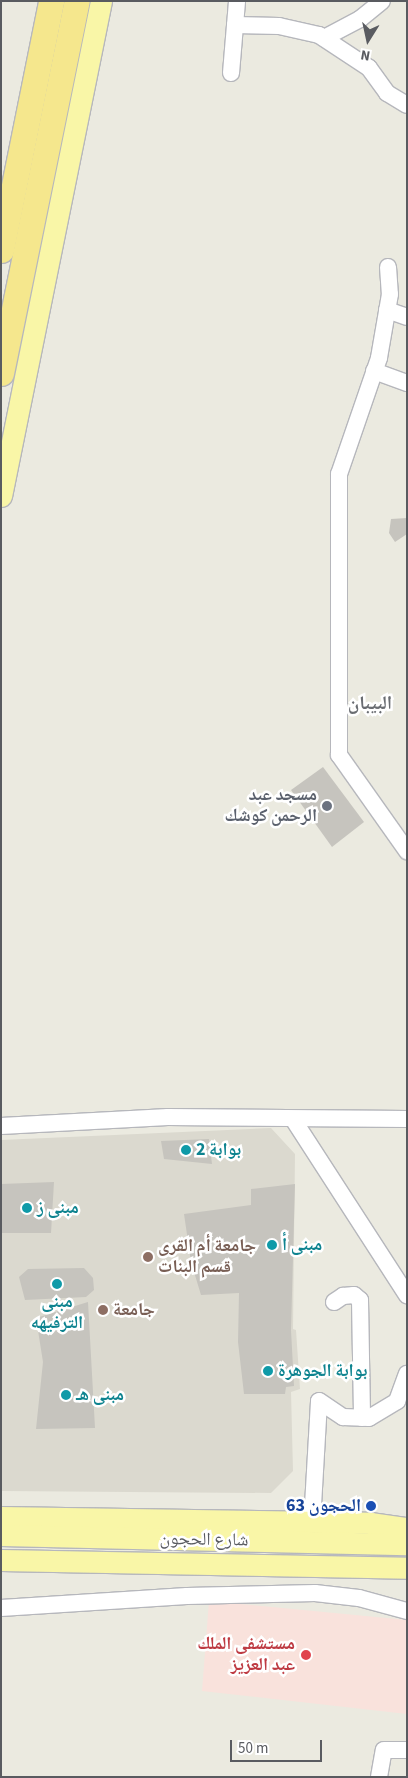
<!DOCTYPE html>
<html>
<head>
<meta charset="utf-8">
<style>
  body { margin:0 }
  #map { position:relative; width:408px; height:1778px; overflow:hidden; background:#ebeae0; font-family:"Source Sans 3","Noto Naskh Arabic",sans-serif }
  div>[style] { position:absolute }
  .education>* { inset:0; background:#dbd9cf }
  .medical>* { inset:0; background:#f9e2dc }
  .building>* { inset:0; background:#c6c4be }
  .roads { filter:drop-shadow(1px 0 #b6b7bc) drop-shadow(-1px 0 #b6b7bc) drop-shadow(0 1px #b6b7bc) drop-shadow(0 -1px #b6b7bc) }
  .minor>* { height:16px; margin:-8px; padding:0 8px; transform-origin:8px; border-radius:8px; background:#fff }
  .major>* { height:21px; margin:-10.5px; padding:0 10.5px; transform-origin:10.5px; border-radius:10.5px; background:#f9f6a7 }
  .highway>* { height:25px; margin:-12.5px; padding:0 12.5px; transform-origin:12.5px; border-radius:12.5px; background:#f5e78d }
  .dots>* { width:14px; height:14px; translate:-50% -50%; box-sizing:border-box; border:2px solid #fff; border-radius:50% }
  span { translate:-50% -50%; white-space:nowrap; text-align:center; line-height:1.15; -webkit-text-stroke:5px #fff; paint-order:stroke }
  .worship-label { font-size:18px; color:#5b616d; font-weight:700 }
  .right { translate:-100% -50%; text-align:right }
  .culture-label { font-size:18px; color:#0d838f; font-weight:700 }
  .left { translate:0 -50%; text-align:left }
  .education-label { font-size:18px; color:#785e54; font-weight:700 }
  .transit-label { font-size:18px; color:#164399; font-weight:700 }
  .street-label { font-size:18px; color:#595b60 }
  .health-label { font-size:18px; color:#be3a42; font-weight:700 }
  .neighbourhood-label { font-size:19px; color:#6a6d72; font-weight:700 }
  .frame { position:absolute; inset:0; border:2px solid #595b60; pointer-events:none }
  .north { position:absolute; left:343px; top:15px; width:50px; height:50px; -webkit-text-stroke:4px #fff; paint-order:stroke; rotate:190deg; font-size:14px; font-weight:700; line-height:20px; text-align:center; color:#595b60 }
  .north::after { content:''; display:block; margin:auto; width:18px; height:22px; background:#595b60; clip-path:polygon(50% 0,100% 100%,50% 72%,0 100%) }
  .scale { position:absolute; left:230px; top:1740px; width:92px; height:22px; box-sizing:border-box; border:2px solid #595b60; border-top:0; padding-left:6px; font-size:15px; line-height:18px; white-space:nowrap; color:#595b60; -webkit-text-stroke:4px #fff; paint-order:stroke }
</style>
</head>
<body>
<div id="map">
  <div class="education">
    <i style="clip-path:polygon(271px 1128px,295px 1154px,293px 1329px,296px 1330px,300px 1389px,291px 1392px,293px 1471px,271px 1493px,1px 1491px,1px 1140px)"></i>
  </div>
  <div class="medical">
    <i style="clip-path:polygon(209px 1601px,407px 1620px,407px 1714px,202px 1691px)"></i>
  </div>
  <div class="building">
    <i style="clip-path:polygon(407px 518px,407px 534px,395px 542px,389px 533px,391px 519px)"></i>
    <i style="clip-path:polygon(323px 767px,364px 822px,332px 847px,291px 790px)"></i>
    <i style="clip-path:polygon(209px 1139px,212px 1164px,164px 1159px,161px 1141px)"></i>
    <i style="clip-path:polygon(54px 1182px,51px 1233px,1px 1233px,1px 1184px)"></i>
    <i style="clip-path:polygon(295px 1184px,291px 1330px,294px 1386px,286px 1387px,285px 1394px,244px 1394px,238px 1342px,239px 1293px,201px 1295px,191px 1262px,184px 1214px,251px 1205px,251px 1189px)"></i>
    <i style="clip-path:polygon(84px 1268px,93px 1278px,94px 1290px,86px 1297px,25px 1300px,19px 1277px,28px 1269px)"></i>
    <i style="clip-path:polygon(88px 1302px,95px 1428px,36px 1429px,43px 1362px,36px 1318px)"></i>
  </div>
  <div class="roads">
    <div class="minor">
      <i style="left:235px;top:25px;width:44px;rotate:1.3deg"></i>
      <i style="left:279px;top:26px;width:41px;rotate:12.7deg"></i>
      <i style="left:319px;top:35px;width:60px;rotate:33.4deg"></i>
      <i style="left:369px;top:68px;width:31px;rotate:54deg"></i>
      <i style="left:387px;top:93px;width:23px;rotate:31deg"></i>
      <i style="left:324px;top:38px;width:41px;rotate:-27.8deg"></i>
      <i style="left:360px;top:19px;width:28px;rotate:-39deg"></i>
      <i style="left:231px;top:73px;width:72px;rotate:-85.2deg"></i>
      <i style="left:388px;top:267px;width:27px;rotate:86deg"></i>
      <i style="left:390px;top:294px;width:65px;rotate:99.8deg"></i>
      <i style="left:379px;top:358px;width:123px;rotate:109deg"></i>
      <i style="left:339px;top:474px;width:281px;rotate:90deg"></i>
      <i style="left:339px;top:755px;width:118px;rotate:54.7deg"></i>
      <i style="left:387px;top:310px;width:21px;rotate:19deg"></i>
      <i style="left:374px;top:371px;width:35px;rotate:20deg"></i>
      <i style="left:293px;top:1119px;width:210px;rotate:57.1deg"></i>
      <i style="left:1px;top:1126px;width:167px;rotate:-3.1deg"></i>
      <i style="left:168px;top:1117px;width:239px;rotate:0.5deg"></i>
      <i style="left:334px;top:1302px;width:11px;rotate:-34deg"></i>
      <i style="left:343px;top:1296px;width:11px;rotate:-5deg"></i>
      <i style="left:354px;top:1295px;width:8px;rotate:40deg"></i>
      <i style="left:360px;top:1300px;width:118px;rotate:89deg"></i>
      <i style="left:319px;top:1401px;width:29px;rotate:34deg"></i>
      <i style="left:343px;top:1417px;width:26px;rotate:2deg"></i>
      <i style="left:369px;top:1418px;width:33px;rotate:-31deg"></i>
      <i style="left:397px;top:1401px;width:29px;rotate:-70deg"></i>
      <i style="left:312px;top:1523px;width:122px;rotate:-86.7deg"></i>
      <i style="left:1px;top:1608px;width:186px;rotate:-3.7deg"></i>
      <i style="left:187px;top:1596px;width:128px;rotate:-1.3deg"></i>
      <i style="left:315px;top:1593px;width:44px;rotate:6.5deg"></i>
      <i style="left:359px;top:1598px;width:50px;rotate:15.2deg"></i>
      <i style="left:379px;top:1777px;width:27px;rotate:-80deg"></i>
      <i style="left:384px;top:1750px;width:23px"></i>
    </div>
    <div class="major">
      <i style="left:1px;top:496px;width:505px;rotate:-78.58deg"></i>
      <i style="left:1px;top:1517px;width:369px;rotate:0.9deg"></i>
      <i style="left:370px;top:1523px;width:37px;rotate:8deg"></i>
      <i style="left:1px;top:1535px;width:406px;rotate:1.3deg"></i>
      <i style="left:1px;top:1560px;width:406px;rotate:1.1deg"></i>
    </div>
    <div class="highway">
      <i style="left:1px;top:250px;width:254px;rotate:-78.6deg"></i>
      <i style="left:1px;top:373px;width:380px;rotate:-78.5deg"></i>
    </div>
  </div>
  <div class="dots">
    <i style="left:327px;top:806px;background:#6b7280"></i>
    <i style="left:186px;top:1150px;background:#0f9aa8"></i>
    <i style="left:27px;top:1208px;background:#0f9aa8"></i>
    <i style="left:272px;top:1245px;background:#0f9aa8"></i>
    <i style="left:148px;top:1257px;background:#8d6e63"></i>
    <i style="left:57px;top:1284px;background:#0f9aa8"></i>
    <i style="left:103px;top:1310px;background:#8d6e63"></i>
    <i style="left:268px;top:1371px;background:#0f9aa8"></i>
    <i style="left:66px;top:1395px;background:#0f9aa8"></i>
    <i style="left:371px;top:1506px;background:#1a4fb4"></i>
    <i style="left:306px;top:1655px;background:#e0444e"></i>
  </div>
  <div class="worship-label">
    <span class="right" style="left:317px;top:806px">مسجد عبد<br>الرحمن كوشك</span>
  </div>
  <div class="culture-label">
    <span class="left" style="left:196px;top:1150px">بوابة 2</span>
    <span class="left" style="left:37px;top:1208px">مبنى ز</span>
    <span class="left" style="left:282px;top:1245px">مبنى أ</span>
    <span style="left:57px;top:1313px">مبنى<br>الترفيهه</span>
    <span class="left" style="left:278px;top:1371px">بوابة الجوهرة</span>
    <span class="left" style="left:76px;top:1395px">مبنى هـ</span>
  </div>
  <div class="education-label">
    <span class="left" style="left:158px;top:1257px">جامعة أم القرى<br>قسم البنات</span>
    <span class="left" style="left:113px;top:1310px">جامعة</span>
  </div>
  <div class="transit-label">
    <span class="right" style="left:361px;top:1506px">الحجون 63</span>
  </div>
  <div class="street-label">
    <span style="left:204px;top:1540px;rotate:1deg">شارع الحجون</span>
  </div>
  <div class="health-label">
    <span class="right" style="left:295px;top:1655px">مستشفى الملك<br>عبد العزيز</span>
  </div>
  <div class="neighbourhood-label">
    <span style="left:370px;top:704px">البيبان</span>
  </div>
  <div class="frame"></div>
  <div class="north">N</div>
  <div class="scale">50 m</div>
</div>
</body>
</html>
